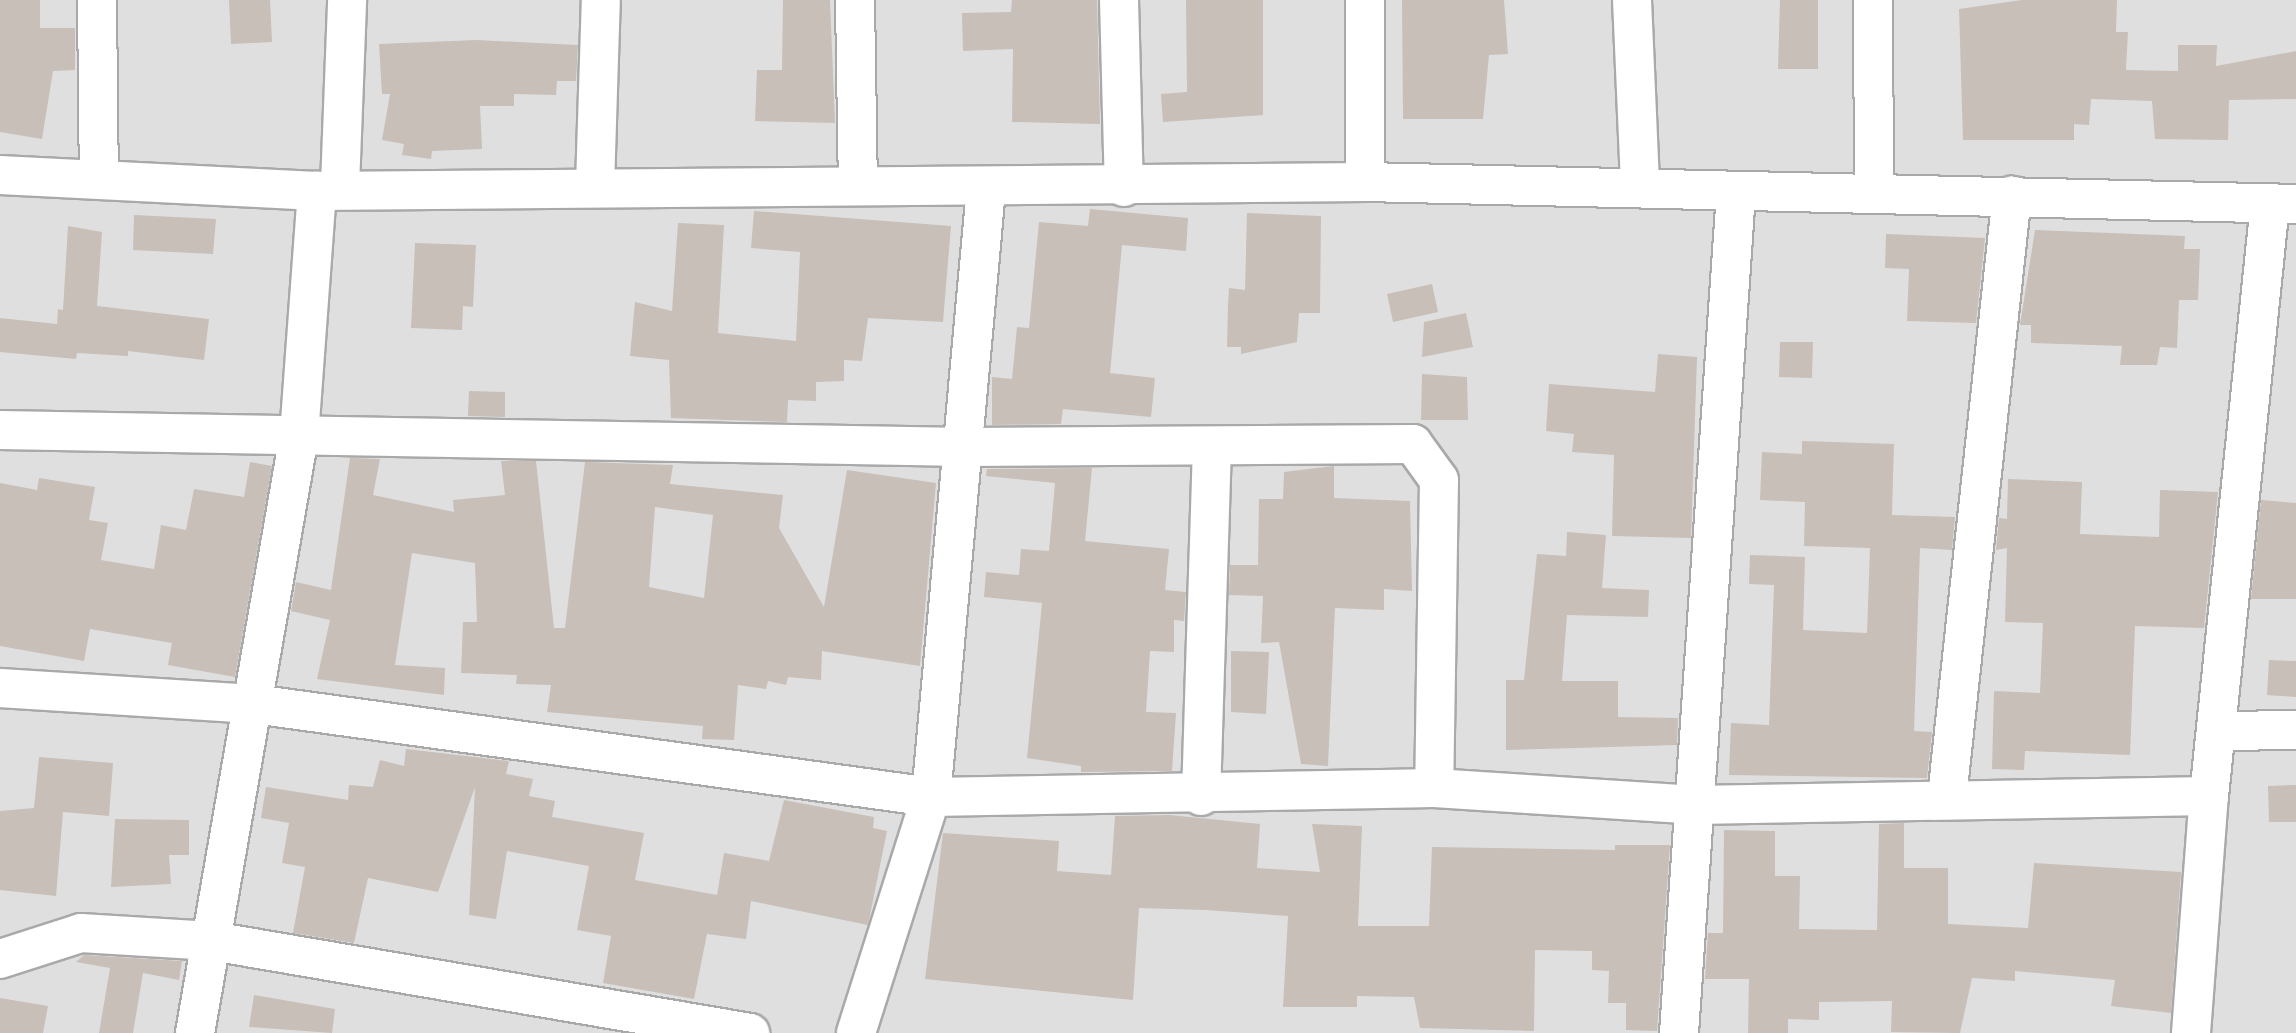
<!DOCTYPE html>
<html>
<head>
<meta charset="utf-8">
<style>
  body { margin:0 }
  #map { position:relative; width:2296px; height:1033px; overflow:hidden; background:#f2efe9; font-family:Karla,sans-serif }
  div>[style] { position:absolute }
  .residential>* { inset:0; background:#e0dfdf }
  .building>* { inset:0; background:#c7bfb8 }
  .roads { filter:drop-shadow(2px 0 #a9a9a9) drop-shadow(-2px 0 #a9a9a9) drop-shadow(0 2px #a9a9a9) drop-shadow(0 -2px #a9a9a9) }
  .minor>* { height:38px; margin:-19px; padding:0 19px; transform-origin:19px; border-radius:19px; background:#fff }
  span { translate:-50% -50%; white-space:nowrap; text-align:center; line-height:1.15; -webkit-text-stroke:6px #fff; paint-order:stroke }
</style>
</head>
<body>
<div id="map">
  <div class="residential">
    <i style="clip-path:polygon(0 0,2296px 0,2296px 1033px,0 1033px)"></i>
  </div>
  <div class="building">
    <i style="clip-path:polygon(0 0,40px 0,40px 28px,75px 28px,75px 70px,53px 71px,42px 139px,0 132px)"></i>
    <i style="clip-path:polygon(229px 0,270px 0,272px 42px,231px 44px)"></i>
    <i style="clip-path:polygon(783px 0,830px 0,835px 123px,755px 121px,757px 70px,782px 70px)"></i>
    <i style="clip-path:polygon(1012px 0,1097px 0,1100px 124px,1012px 122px,1013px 49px,963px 51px,962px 13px,1011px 12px)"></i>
    <i style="clip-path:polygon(1186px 0,1263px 0,1263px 115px,1163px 122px,1161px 94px,1187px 92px)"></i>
    <i style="clip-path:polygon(1402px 0,1504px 0,1508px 54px,1489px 55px,1483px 119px,1403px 119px)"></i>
    <i style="clip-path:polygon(1780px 0,1818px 0,1818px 69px,1778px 69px)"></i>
    <i style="clip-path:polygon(2022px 0,2117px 0,2116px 32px,2128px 32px,2126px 70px,2178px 71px,2178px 45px,2217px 45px,2216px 66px,2296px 51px,2296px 99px,2229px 100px,2228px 140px,2155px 139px,2152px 101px,2091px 99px,2089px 125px,2074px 124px,2074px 140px,1963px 140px,1959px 9px)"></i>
    <i style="clip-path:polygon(477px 40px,578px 45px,576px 81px,557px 81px,556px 95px,514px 94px,514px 106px,480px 106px,482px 149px,432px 151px,431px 159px,402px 155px,404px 144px,382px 140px,390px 94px,382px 94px,379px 44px)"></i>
    <i style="clip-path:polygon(1090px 209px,1188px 218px,1186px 251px,1122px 245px,1110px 373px,1155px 378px,1151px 417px,1063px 409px,1061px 424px,992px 425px,992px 377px,1012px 379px,1017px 327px,1029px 328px,1039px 222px,1088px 226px)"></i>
    <i style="clip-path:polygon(754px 211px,951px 226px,943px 322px,868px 318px,862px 361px,844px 360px,844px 381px,816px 382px,816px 401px,788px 400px,787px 422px,671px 418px,669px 360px,630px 356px,635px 302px,672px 311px,678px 223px,724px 225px,718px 333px,796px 341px,800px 252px,751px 248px)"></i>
    <i style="clip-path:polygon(1247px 213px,1321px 216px,1320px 313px,1299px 313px,1297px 342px,1241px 354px,1241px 347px,1227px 347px,1228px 305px,1229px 288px,1245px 290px)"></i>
    <i style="clip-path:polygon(134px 215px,216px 219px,213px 254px,133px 250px)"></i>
    <i style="clip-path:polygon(68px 226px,102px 232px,97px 306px,209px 319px,204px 360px,128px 351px,128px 356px,77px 353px,76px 359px,0 352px,0 318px,57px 324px,58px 309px,63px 310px)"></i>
    <i style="clip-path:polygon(2035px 230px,2185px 236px,2184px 249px,2200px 249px,2198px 300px,2179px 300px,2177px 348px,2160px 347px,2157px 365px,2120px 365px,2122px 346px,2031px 343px,2031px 325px,2020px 325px)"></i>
    <i style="clip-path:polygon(1886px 234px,1985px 238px,1976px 323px,1907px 321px,1909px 269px,1885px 268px)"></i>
    <i style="clip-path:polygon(415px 243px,476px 245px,473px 307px,463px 306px,462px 330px,411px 328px)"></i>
    <i style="clip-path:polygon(1432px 284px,1438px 312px,1393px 322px,1387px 294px)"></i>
    <i style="clip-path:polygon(1466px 313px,1473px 347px,1422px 357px,1424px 322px)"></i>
    <i style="clip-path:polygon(1780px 342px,1813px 342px,1812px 378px,1779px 377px)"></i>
    <i style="clip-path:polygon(1658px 354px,1697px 357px,1691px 538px,1612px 536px,1614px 455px,1572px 452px,1574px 434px,1546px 431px,1549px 384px,1655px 392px)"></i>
    <i style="clip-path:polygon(1422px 374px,1467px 377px,1468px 420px,1421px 420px)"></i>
    <i style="clip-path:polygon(469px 391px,505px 392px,505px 417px,468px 416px)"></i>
    <i style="clip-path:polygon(1802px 441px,1894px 444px,1892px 515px,1955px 517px,1952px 550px,1920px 548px,1914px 731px,1932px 732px,1927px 778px,1729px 775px,1731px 723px,1769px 725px,1774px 585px,1749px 584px,1750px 555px,1805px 557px,1803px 630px,1867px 633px,1870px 548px,1804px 546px,1805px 502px,1760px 500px,1762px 452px,1802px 454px)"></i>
    <i style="clip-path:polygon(evenodd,350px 458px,380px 459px,373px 495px,454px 512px,453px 500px,505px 495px,501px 461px,536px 461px,554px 628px,565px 628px,585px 462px,673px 465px,670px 484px,783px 495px,779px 528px,824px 607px,847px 470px,936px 483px,920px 666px,822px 651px,821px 680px,788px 677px,786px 685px,768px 681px,766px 689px,738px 685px,734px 740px,702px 739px,703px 726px,547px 712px,551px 685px,516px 684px,517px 675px,461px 673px,463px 622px,477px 622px,475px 563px,412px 553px,395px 665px,445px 668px,444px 695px,317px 679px,330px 620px,291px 611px,296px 582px,331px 590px,350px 458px,655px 507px,713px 515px,704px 598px,649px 587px,655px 507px)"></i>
    <i style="clip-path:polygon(250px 462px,272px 466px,235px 677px,168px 665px,172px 643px,90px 629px,84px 661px,0 646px,0 483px,37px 490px,39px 478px,95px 487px,89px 520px,108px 523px,101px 560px,154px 569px,161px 525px,186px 530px,194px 489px,244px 497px)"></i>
    <i style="clip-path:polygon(1334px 466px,1334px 498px,1410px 501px,1412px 591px,1384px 589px,1384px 610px,1335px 608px,1328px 766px,1301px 764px,1279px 642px,1261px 643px,1263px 596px,1229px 595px,1230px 565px,1258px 565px,1259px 499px,1283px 499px,1284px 472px)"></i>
    <i style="clip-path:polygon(1092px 468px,1085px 541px,1169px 549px,1165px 590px,1186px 592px,1184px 621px,1174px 620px,1174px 652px,1150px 651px,1146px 712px,1176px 713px,1172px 771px,1081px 772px,1081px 766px,1027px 758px,1042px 603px,984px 597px,986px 572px,1019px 575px,1021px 549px,1049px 551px,1055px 483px,986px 476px,987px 469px)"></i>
    <i style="clip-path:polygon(2008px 479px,2082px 482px,2080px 534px,2159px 537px,2160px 490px,2218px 492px,2204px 628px,2135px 626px,2130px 755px,2025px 751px,2024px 770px,1992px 769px,1994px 691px,2040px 693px,2043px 623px,2005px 622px,2007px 548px,1996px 550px,1999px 518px,2007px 519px)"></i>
    <i style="clip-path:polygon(2261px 500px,2296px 503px,2296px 599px,2251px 599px)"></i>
    <i style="clip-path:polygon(1567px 532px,1606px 535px,1602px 588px,1649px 590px,1648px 617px,1567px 615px,1562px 681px,1618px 681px,1618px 717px,1678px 718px,1677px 745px,1506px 750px,1506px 680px,1524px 680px,1537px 554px,1566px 556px)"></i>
    <i style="clip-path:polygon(1231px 651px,1269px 652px,1266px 714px,1231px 712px)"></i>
    <i style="clip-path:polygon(2269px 660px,2296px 661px,2296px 697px,2267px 695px)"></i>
    <i style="clip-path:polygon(406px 749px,509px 761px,506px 774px,533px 779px,529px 796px,555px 801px,552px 817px,644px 833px,635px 880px,717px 895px,724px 853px,769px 861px,784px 800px,874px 817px,873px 828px,887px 831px,868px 925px,751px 901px,746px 939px,707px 934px,694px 999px,603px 983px,611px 936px,577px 930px,589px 866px,507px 851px,496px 919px,469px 915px,475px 787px,438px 892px,368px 878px,354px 943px,293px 933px,305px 867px,282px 863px,289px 823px,261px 818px,266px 787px,348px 800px,349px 785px,373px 787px,380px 760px,404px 766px)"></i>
    <i style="clip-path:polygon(39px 757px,113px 763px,109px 816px,63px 812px,56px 896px,0 890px,0 811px,34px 808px)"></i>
    <i style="clip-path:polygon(2296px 785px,2296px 822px,2269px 822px,2268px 786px)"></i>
    <i style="clip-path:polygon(1170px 815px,1260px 824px,1257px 868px,1320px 872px,1312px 824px,1362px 826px,1358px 926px,1429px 926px,1432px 847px,1615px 850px,1615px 845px,1670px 845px,1657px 1031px,1626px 1030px,1626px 1003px,1608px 1003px,1609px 971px,1592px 970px,1592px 951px,1535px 950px,1534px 1031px,1420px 1028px,1414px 997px,1357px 996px,1357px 1007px,1283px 1007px,1288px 916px,1206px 910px,1139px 908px,1133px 1000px,925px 979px,943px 833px,1059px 841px,1057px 871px,1111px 875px,1115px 816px)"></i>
    <i style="clip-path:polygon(115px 819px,189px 820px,189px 855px,169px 855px,171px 884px,111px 887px)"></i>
    <i style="clip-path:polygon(1904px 823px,1904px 868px,1948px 868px,1948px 924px,2028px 928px,2034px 863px,2181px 872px,2171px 1013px,2111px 1006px,2115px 980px,2015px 971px,2015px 981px,1972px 978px,1960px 1033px,1891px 1032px,1892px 1001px,1819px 1002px,1819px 1020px,1788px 1019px,1788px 1033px,1748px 1033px,1749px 979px,1705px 979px,1708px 933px,1723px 933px,1724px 830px,1775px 831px,1775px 876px,1800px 876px,1799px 929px,1877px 930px,1879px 824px)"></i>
    <i style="clip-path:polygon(84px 955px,182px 961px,179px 980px,143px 973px,133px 1033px,99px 1033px,110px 968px,76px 962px)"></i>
    <i style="clip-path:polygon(254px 995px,335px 1009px,332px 1033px,249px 1027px)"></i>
    <i style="clip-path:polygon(0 998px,48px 1006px,43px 1033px,0 1033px)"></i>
  </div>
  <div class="roads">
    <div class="minor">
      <i style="left:97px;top:0;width:178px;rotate:89.4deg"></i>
      <i style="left:855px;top:0;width:186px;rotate:89.1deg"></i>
      <i style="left:1119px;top:0;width:187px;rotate:88.5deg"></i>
      <i style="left:1632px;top:0;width:186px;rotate:87.5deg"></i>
      <i style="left:1873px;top:0;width:193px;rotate:89.7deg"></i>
      <i style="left:0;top:175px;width:317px;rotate:2.9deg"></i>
      <i style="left:317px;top:191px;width:1048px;rotate:-0.49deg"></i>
      <i style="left:1365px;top:182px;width:931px;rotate:1.35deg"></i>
      <i style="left:1365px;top:182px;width:182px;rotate:-90deg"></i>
      <i style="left:340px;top:186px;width:186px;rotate:-87.8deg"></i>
      <i style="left:595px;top:186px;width:186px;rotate:-88.2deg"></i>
      <i style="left:0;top:430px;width:966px;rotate:1.01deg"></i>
      <i style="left:966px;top:447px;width:447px;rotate:-0.4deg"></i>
      <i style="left:1413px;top:444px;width:44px;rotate:54.2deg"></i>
      <i style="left:1439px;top:480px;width:308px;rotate:90.9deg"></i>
      <i style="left:0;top:688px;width:255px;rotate:3.6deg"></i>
      <i style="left:254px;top:704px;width:683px;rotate:7.82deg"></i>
      <i style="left:931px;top:797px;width:503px;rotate:-1.03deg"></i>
      <i style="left:1434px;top:788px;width:262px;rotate:3.7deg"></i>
      <i style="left:1695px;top:805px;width:514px;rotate:-1deg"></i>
      <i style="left:2218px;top:731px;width:78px;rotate:-0.7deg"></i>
      <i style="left:1201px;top:796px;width:349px;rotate:-88.2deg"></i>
      <i style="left:1947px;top:797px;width:605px;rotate:-83.84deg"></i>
      <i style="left:0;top:959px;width:85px;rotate:-17.8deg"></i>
      <i style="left:81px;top:933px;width:131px;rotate:3.5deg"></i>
      <i style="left:212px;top:941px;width:546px;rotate:9.7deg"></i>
      <i style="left:195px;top:1033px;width:606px;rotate:-80.12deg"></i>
      <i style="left:299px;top:436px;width:246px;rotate:-85.8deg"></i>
      <i style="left:856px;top:1033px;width:248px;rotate:-72.4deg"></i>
      <i style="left:931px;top:797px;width:610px;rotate:-84.83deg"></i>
      <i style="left:1679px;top:1033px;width:843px;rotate:-86.12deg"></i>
      <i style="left:2191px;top:1033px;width:238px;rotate:-85.7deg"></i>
      <i style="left:2209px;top:796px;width:595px;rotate:-84.12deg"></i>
    </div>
  </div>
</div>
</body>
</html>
